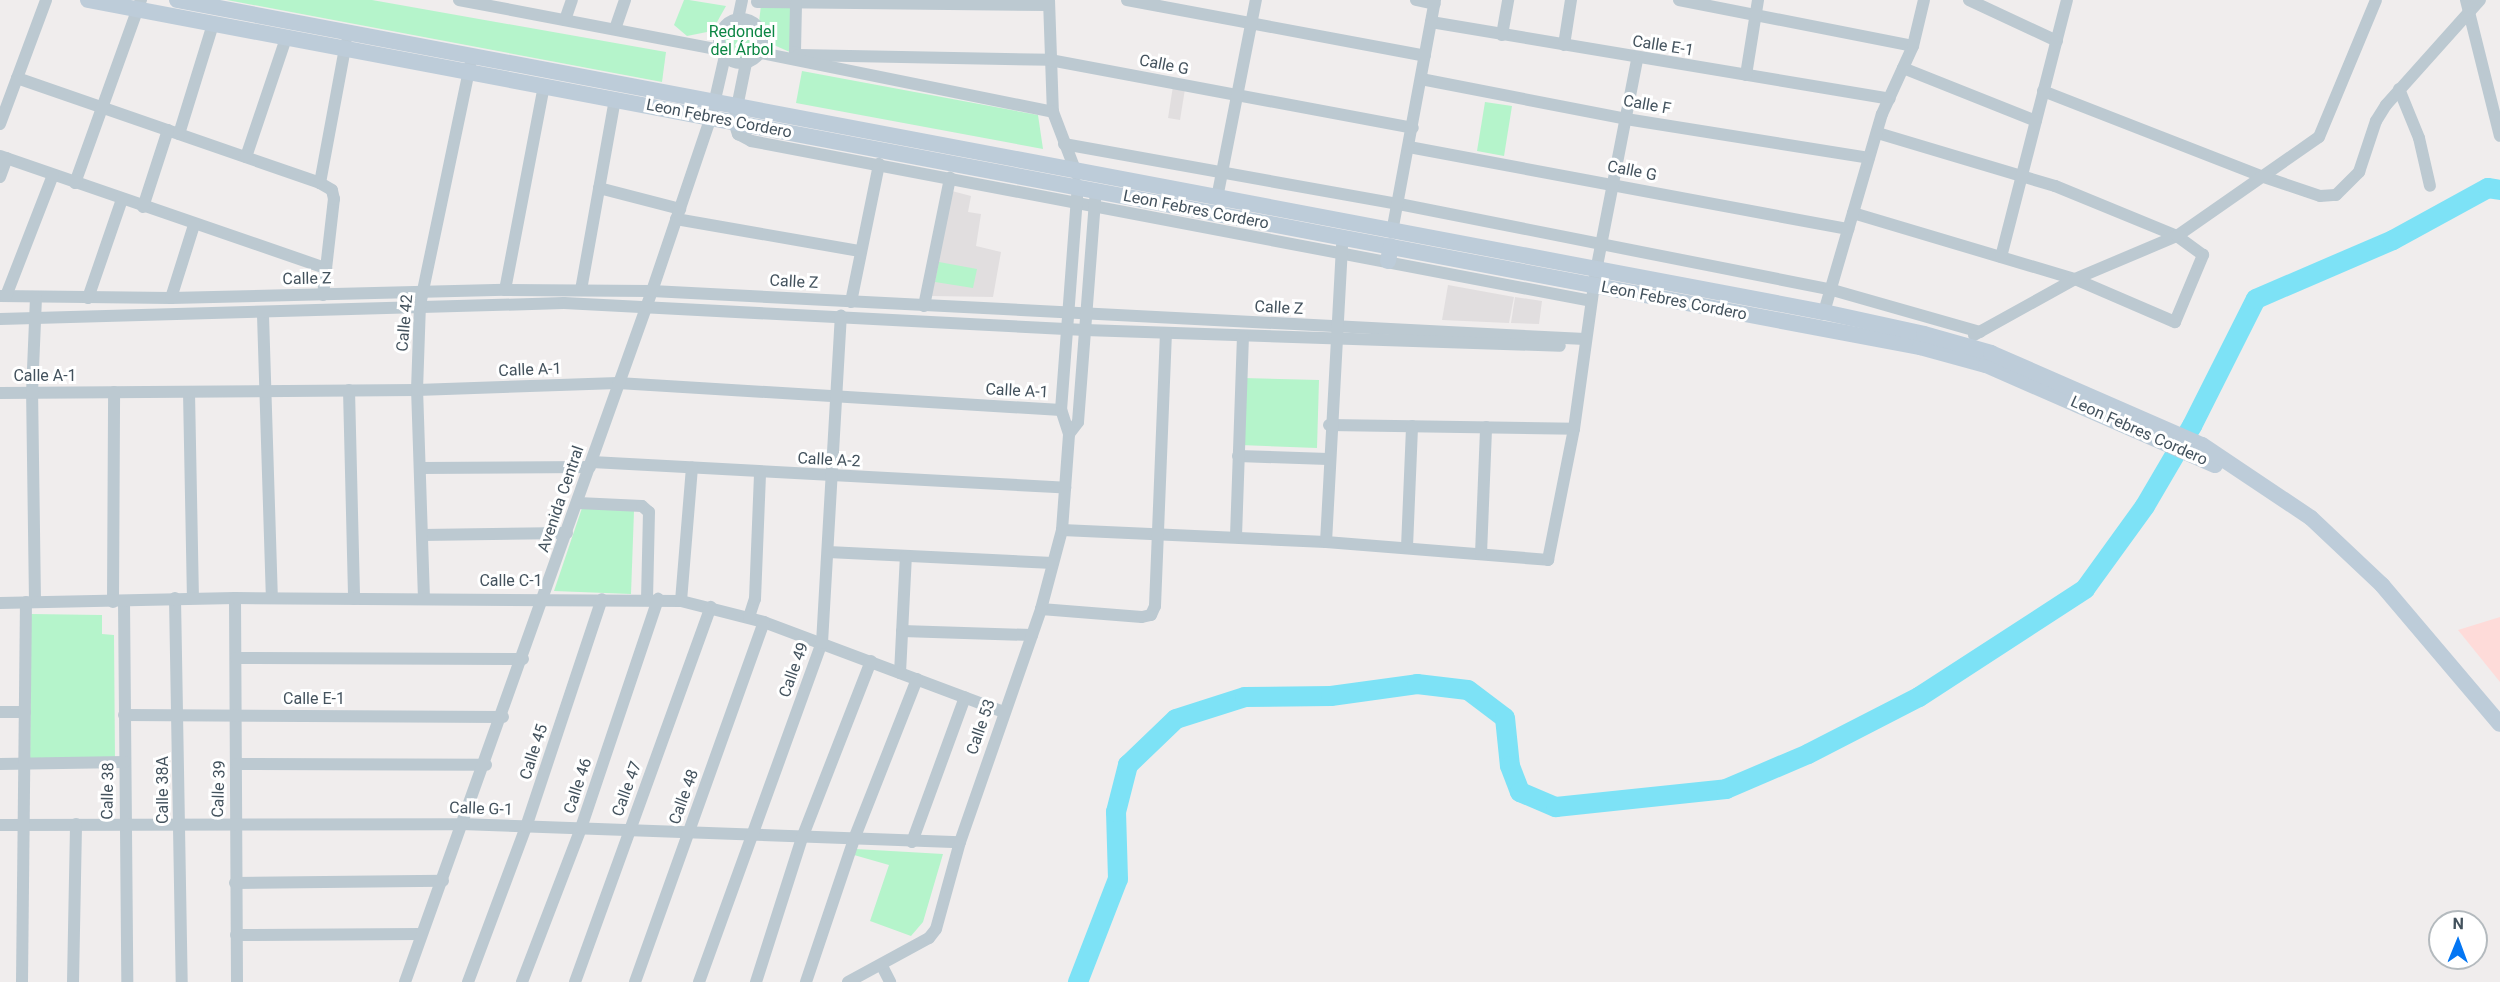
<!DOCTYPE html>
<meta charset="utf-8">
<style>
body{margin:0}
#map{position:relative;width:2500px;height:982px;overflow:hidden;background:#f0eded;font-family:Roboto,sans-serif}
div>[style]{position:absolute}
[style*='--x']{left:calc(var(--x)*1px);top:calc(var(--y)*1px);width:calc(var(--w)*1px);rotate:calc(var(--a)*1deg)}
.education>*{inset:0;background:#e1dedf}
.medical>*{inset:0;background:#fedbd9}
.green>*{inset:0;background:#b5f4cb}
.round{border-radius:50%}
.river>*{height:20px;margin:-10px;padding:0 10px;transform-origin:10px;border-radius:10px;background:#7de2f6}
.street>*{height:12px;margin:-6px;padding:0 6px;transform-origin:6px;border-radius:6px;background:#bcc9d1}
.street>.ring{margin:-6px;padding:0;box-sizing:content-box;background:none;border:12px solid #bcc9d1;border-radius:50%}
.secondary>*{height:16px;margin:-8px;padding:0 8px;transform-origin:8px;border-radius:8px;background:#bdccd9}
span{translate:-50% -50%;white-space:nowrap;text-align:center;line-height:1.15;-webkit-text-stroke:6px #fff;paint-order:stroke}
.park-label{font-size:16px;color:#0c8644}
.street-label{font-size:16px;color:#43525d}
.north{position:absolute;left:2428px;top:910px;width:60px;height:60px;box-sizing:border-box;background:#fff;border:2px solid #b4babe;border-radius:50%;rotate:1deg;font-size:16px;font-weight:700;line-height:24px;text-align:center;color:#43525d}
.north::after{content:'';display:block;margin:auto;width:21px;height:27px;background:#0476f3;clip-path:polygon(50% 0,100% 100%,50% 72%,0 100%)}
</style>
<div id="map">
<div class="education">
<div style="clip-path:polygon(1173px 86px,1185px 89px,1180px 120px,1168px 118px)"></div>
<div style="clip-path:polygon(952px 191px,971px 196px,968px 212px,981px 214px,976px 246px,1001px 252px,993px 297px,931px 296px)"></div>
<div style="clip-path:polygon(1448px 285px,1514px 297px,1509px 323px,1442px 320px)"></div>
<div style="clip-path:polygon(1515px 297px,1542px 301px,1539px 324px,1511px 323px)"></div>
</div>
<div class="medical">
<div style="clip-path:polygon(2500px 617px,2500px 682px,2458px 630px)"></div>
</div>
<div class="green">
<div style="clip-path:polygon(227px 0,372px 0,666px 52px,662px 82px)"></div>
<div style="clip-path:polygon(684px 0,689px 0,726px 6px,712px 31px,687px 36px,674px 25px)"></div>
<div style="clip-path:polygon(761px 5px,794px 7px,792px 53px,767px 42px,759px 22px)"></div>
<div class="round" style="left:723px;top:22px;width:38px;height:38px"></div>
<div style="clip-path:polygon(802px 71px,1038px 115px,1043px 149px,796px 103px)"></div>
<div style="clip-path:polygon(1485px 102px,1512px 106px,1504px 156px,1477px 151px)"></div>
<div style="clip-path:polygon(939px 262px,977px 269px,973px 288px,935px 282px)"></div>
<div style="clip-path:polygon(1243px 378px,1319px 380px,1317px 448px,1240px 445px)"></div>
<div style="clip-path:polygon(583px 505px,634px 511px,631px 594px,554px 591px)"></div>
<div style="clip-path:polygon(31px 614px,102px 615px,102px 634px,114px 635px,115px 760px,30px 760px)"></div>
<div style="clip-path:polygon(856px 849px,943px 854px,923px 922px,911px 936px,870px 921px,889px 865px,854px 855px)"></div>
</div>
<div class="river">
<div style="--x:1078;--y:982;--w:110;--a:-68.8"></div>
<div style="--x:1118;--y:879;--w:67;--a:-91.7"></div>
<div style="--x:1116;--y:812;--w:49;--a:-75.7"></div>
<div style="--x:1128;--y:765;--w:66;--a:-43.8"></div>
<div style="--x:1176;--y:719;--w:72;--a:-17.7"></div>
<div style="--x:1245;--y:697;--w:86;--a:-0.7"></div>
<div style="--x:1331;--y:696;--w:87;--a:-7.9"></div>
<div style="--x:1417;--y:684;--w:51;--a:6.7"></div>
<div style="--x:1468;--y:690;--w:46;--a:37.1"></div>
<div style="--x:1505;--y:718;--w:48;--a:84.1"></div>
<div style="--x:1510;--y:766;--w:28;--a:69"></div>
<div style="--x:1520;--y:792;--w:39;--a:23"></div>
<div style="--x:1556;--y:807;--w:171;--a:-6"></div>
<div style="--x:1726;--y:789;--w:89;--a:-23.1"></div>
<div style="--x:1808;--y:754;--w:125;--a:-27.2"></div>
<div style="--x:1919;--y:697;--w:198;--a:-33"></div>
<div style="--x:2085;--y:589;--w:102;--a:-54.1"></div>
<div style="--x:2145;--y:506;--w:93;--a:-59.6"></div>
<div style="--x:2192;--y:426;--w:142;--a:-63.3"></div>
<div style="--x:2256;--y:299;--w:149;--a:-23.3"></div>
<div style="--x:2393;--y:240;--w:108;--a:-28.7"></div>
<div style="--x:2488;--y:188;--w:12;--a:9"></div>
</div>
<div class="street">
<div style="--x:459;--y:0;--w:267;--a:10.8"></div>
<div style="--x:1049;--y:0;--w:112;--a:88"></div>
<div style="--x:1127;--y:0;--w:303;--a:10.6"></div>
<div style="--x:1416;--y:0;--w:19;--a:12"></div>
<div style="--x:1679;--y:0;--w:238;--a:11.1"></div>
<div style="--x:1969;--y:0;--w:97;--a:25"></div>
<div style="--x:2466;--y:0;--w:140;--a:76"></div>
<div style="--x:757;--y:2;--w:292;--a:0.6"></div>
<div style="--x:796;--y:4;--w:48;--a:91.2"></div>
<div style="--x:795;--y:52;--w:4;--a:45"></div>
<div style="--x:798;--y:55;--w:252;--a:1.1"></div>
<div style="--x:1050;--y:60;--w:369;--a:10.6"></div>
<div style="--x:738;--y:19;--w:19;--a:-78"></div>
<div class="ring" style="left:719px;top:19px;width:32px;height:32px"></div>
<div style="--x:565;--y:20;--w:21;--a:-71"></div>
<div style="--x:1431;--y:22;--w:465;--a:9.5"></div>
<div style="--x:615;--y:29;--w:31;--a:-71"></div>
<div style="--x:1502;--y:35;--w:36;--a:-80"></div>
<div style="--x:1564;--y:45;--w:46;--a:-81.2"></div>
<div style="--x:761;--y:53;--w:298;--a:11.4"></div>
<div style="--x:1053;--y:112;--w:67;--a:69.1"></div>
<div style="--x:746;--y:63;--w:60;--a:101.5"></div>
<div style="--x:734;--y:122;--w:13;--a:72"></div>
<div style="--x:738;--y:134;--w:15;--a:28"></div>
<div style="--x:751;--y:141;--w:855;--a:10.78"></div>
<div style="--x:1903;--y:68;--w:143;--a:21.7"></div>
<div style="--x:1746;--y:75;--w:76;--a:-80.9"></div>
<div style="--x:17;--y:78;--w:321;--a:19.1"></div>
<div style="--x:1421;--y:79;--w:209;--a:11"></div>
<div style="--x:1626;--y:119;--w:246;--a:9.1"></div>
<div style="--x:2399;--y:89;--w:53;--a:67.8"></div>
<div style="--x:2419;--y:138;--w:49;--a:77.1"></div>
<div style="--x:2043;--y:91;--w:234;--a:21.3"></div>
<div style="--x:2261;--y:176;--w:62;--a:18.7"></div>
<div style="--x:2320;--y:196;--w:16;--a:-4"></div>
<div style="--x:2336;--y:195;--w:33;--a:-45"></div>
<div style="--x:2359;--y:172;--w:54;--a:-71.6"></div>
<div style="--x:2376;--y:121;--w:19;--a:-58"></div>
<div style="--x:2386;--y:105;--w:141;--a:-48.2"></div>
<div style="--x:0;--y:124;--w:132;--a:-69.6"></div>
<div style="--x:179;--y:134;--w:115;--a:-72.8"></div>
<div style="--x:1064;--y:144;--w:340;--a:10.2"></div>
<div style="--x:1399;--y:204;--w:438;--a:11.2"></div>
<div style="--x:1829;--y:289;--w:157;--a:15.9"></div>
<div style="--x:1409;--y:147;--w:447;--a:10.6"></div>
<div style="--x:0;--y:156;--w:345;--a:19"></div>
<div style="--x:246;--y:157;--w:126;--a:-71.4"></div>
<div style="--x:0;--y:177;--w:20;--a:-70"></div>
<div style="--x:75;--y:183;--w:195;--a:-70.2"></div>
<div style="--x:599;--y:188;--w:84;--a:14.5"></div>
<div style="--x:1217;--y:198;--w:202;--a:-78.9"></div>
<div style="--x:143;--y:207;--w:81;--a:-72"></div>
<div style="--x:1853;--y:213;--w:232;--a:16.6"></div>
<div style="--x:2075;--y:279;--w:109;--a:23.3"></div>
<div style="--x:2175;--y:322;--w:73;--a:-67.3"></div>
<div style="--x:2203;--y:255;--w:32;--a:-144"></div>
<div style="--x:2177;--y:236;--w:132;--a:-157.7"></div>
<div style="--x:2055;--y:186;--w:186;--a:-163.4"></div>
<div style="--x:676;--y:219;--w:187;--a:9.9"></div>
<div style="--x:1392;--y:232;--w:236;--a:-79.5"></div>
<div style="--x:2001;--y:257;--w:265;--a:-75.6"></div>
<div style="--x:505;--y:290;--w:208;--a:-79.2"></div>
<div style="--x:581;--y:290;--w:194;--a:-79.9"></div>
<div style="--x:323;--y:295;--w:97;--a:-83.5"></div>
<div style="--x:334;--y:199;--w:9;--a:-103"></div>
<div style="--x:332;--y:190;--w:14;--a:-150"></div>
<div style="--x:320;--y:183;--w:142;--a:-79.5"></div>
<div style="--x:0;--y:296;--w:171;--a:0.7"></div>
<div style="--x:171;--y:298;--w:334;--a:-1.4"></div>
<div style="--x:505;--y:290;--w:147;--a:0.4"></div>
<div style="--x:652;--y:291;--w:934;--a:2.95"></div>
<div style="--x:6;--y:296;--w:130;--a:-68.8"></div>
<div style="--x:88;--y:298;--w:105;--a:-71"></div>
<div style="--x:171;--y:298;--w:77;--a:-72.5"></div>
<div style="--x:851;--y:302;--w:141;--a:-78.5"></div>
<div style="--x:924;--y:306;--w:131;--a:-78.5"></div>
<div style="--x:1824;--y:312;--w:206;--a:-73.7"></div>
<div style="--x:1882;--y:114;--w:75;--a:-65.5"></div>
<div style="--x:1913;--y:46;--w:47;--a:-76.6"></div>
<div style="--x:263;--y:315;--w:283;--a:88.2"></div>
<div style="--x:0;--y:319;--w:564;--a:-1.62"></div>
<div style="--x:564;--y:303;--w:522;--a:2.97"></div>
<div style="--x:1085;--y:330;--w:475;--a:1.9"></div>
<div style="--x:1974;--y:335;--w:115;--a:-29"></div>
<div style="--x:2075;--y:279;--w:111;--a:-22.9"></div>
<div style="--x:2177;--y:236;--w:173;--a:-34.9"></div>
<div style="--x:2319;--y:137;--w:148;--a:-67.4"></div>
<div style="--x:349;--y:390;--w:209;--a:88.6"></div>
<div style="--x:189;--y:392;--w:206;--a:88.9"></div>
<div style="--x:0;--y:393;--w:417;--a:-0.4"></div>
<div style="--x:417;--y:390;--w:201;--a:-2"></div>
<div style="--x:618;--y:383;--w:444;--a:3.5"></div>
<div style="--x:1329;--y:425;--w:245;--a:0.9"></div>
<div style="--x:1069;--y:434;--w:25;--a:-108"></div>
<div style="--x:1061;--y:410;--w:216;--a:-85.7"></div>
<div style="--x:1238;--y:456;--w:90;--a:1.9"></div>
<div style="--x:592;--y:462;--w:474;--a:3.1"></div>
<div style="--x:420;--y:468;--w:170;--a:-0.3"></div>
<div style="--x:578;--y:503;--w:64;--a:2.7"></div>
<div style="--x:642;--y:506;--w:9;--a:41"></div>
<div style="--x:649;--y:512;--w:87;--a:91.3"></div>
<div style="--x:1062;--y:530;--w:264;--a:2.6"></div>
<div style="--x:1326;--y:542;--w:223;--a:4.6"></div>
<div style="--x:1548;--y:560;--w:134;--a:-78.8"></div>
<div style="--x:1574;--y:429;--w:160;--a:-82.1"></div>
<div style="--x:1596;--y:271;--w:215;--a:-79"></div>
<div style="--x:422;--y:535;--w:145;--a:-0.8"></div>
<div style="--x:1236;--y:536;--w:199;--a:-88"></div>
<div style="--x:1326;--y:542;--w:297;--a:-86.9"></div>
<div style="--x:1407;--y:547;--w:121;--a:-87.6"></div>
<div style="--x:828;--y:552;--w:225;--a:2.8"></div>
<div style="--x:1481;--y:554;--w:127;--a:-87.7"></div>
<div style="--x:175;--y:598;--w:384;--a:89"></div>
<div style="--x:235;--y:598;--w:384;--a:89.7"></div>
<div style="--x:424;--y:599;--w:209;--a:-91.9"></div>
<div style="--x:417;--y:390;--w:85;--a:-88"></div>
<div style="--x:420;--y:305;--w:245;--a:-78.2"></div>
<div style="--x:124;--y:601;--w:381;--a:89.5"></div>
<div style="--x:681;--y:601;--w:134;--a:-85.3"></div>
<div style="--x:35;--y:602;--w:209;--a:-90.8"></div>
<div style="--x:32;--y:393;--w:96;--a:-87.6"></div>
<div style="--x:113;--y:602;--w:210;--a:-89.7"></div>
<div style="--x:0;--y:603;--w:235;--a:-1.2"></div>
<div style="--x:235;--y:598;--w:446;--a:0.4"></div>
<div style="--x:681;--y:601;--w:86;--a:14.2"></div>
<div style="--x:764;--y:622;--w:255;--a:20.6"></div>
<div style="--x:1041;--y:609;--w:101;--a:4.5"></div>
<div style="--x:1142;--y:617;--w:9;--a:-13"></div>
<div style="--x:1151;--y:615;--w:10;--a:-66"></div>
<div style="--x:1155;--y:606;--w:273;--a:-87.7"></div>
<div style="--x:749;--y:617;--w:19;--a:-72"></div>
<div style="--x:755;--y:599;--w:127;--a:-87.7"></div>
<div style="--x:902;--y:631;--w:130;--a:1.8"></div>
<div style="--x:236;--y:658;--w:287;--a:0.2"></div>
<div style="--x:900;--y:673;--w:117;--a:-87.1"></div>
<div style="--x:0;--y:712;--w:25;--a:0"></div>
<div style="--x:124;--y:715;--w:379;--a:0.3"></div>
<div style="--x:0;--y:764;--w:125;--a:-0.9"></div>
<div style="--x:237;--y:764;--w:249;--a:0.2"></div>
<div style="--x:0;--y:825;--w:461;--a:-0.1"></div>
<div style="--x:461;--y:824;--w:499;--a:2.1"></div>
<div style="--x:912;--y:842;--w:154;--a:-69.9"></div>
<div style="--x:235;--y:883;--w:208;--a:-0.6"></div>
<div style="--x:236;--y:935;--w:185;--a:-0.3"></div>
<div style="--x:882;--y:966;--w:18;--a:63"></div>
<div style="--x:22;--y:982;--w:380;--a:-89.4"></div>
<div style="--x:73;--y:982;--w:158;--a:-88.9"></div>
<div style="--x:405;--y:982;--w:734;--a:-70.33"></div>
<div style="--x:652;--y:291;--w:184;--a:-71.3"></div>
<div style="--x:711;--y:117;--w:63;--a:-77.1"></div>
<div style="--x:468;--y:982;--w:165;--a:-69.5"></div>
<div style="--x:526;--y:827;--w:240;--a:-71.6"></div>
<div style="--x:522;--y:982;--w:165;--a:-69"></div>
<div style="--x:581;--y:828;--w:242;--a:-71.4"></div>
<div style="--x:575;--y:982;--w:399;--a:-70.1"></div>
<div style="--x:635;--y:982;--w:382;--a:-70.3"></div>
<div style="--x:699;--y:982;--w:361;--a:-70.1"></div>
<div style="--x:822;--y:643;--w:328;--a:-86.7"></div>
<div style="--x:756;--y:982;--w:151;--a:-72.3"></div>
<div style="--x:802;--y:838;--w:190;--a:-68.7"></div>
<div style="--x:806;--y:982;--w:151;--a:-71.4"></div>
<div style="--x:854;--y:839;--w:172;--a:-68.5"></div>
<div style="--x:848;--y:982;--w:92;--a:-28.5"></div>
<div style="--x:929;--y:938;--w:11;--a:-52"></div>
<div style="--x:936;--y:929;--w:90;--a:-74.6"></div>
<div style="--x:960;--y:842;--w:247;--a:-70.8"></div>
<div style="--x:1041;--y:609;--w:82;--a:-75.1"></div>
<div style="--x:1062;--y:530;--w:96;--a:-85.8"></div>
<div style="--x:1069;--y:434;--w:15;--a:-53"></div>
<div style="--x:1078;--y:422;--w:223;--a:-85.6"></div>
</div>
<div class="secondary">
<div style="--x:88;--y:0;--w:1865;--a:10.73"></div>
<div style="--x:1920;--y:347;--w:68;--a:15.3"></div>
<div style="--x:1986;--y:365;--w:250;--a:23.6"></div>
<div style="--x:177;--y:0;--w:1676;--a:10.73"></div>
<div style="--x:1824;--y:312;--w:102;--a:12.4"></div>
<div style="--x:1924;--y:334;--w:70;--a:15.8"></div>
<div style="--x:1991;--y:353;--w:230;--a:23.6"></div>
<div style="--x:2202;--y:445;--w:131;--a:33.8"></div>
<div style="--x:2311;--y:518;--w:98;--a:43.3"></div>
<div style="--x:2382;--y:585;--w:182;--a:49.7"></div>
<div style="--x:1388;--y:261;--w:15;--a:-79"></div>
</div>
<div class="park-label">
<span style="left:742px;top:41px">Redondel<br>del Árbol</span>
</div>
<div class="street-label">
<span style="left:1663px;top:46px;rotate:9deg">Calle E-1</span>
<span style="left:1164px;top:65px;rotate:11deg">Calle G</span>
<span style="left:1647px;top:105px;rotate:10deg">Calle F</span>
<span style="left:719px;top:119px;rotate:11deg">Leon Febres Cordero</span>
<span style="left:1632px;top:171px;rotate:11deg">Calle G</span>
<span style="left:1196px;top:210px;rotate:11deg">Leon Febres Cordero</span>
<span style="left:307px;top:279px;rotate:-1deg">Calle Z</span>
<span style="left:794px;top:282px;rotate:3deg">Calle Z</span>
<span style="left:1674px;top:301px;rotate:11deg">Leon Febres Cordero</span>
<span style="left:1279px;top:308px;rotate:3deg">Calle Z</span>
<span style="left:405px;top:323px;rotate:-85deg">Calle 42</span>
<span style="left:530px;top:370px;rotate:-2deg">Calle A-1</span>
<span style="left:45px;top:376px">Calle A-1</span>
<span style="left:1017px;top:391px;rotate:3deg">Calle A-1</span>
<span style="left:2139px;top:431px;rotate:24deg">Leon Febres Cordero</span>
<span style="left:829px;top:460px;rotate:3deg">Calle A-2</span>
<span style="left:561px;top:499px;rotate:-71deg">Avenida Central</span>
<span style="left:511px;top:581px">Calle C-1</span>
<span style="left:794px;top:670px;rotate:-70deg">Calle 49</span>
<span style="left:314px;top:699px">Calle E-1</span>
<span style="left:981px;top:727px;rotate:-71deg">Calle 53</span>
<span style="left:534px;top:752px;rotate:-72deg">Calle 45</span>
<span style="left:578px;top:786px;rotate:-72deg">Calle 46</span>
<span style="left:219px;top:789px;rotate:-88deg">Calle 39</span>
<span style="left:627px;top:789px;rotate:-70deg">Calle 47</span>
<span style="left:163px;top:790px;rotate:-90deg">Calle 38A</span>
<span style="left:108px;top:791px;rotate:-89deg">Calle 38</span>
<span style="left:684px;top:797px;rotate:-70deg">Calle 48</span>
<span style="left:481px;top:809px;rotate:2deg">Calle G-1</span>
</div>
<div class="north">N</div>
</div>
